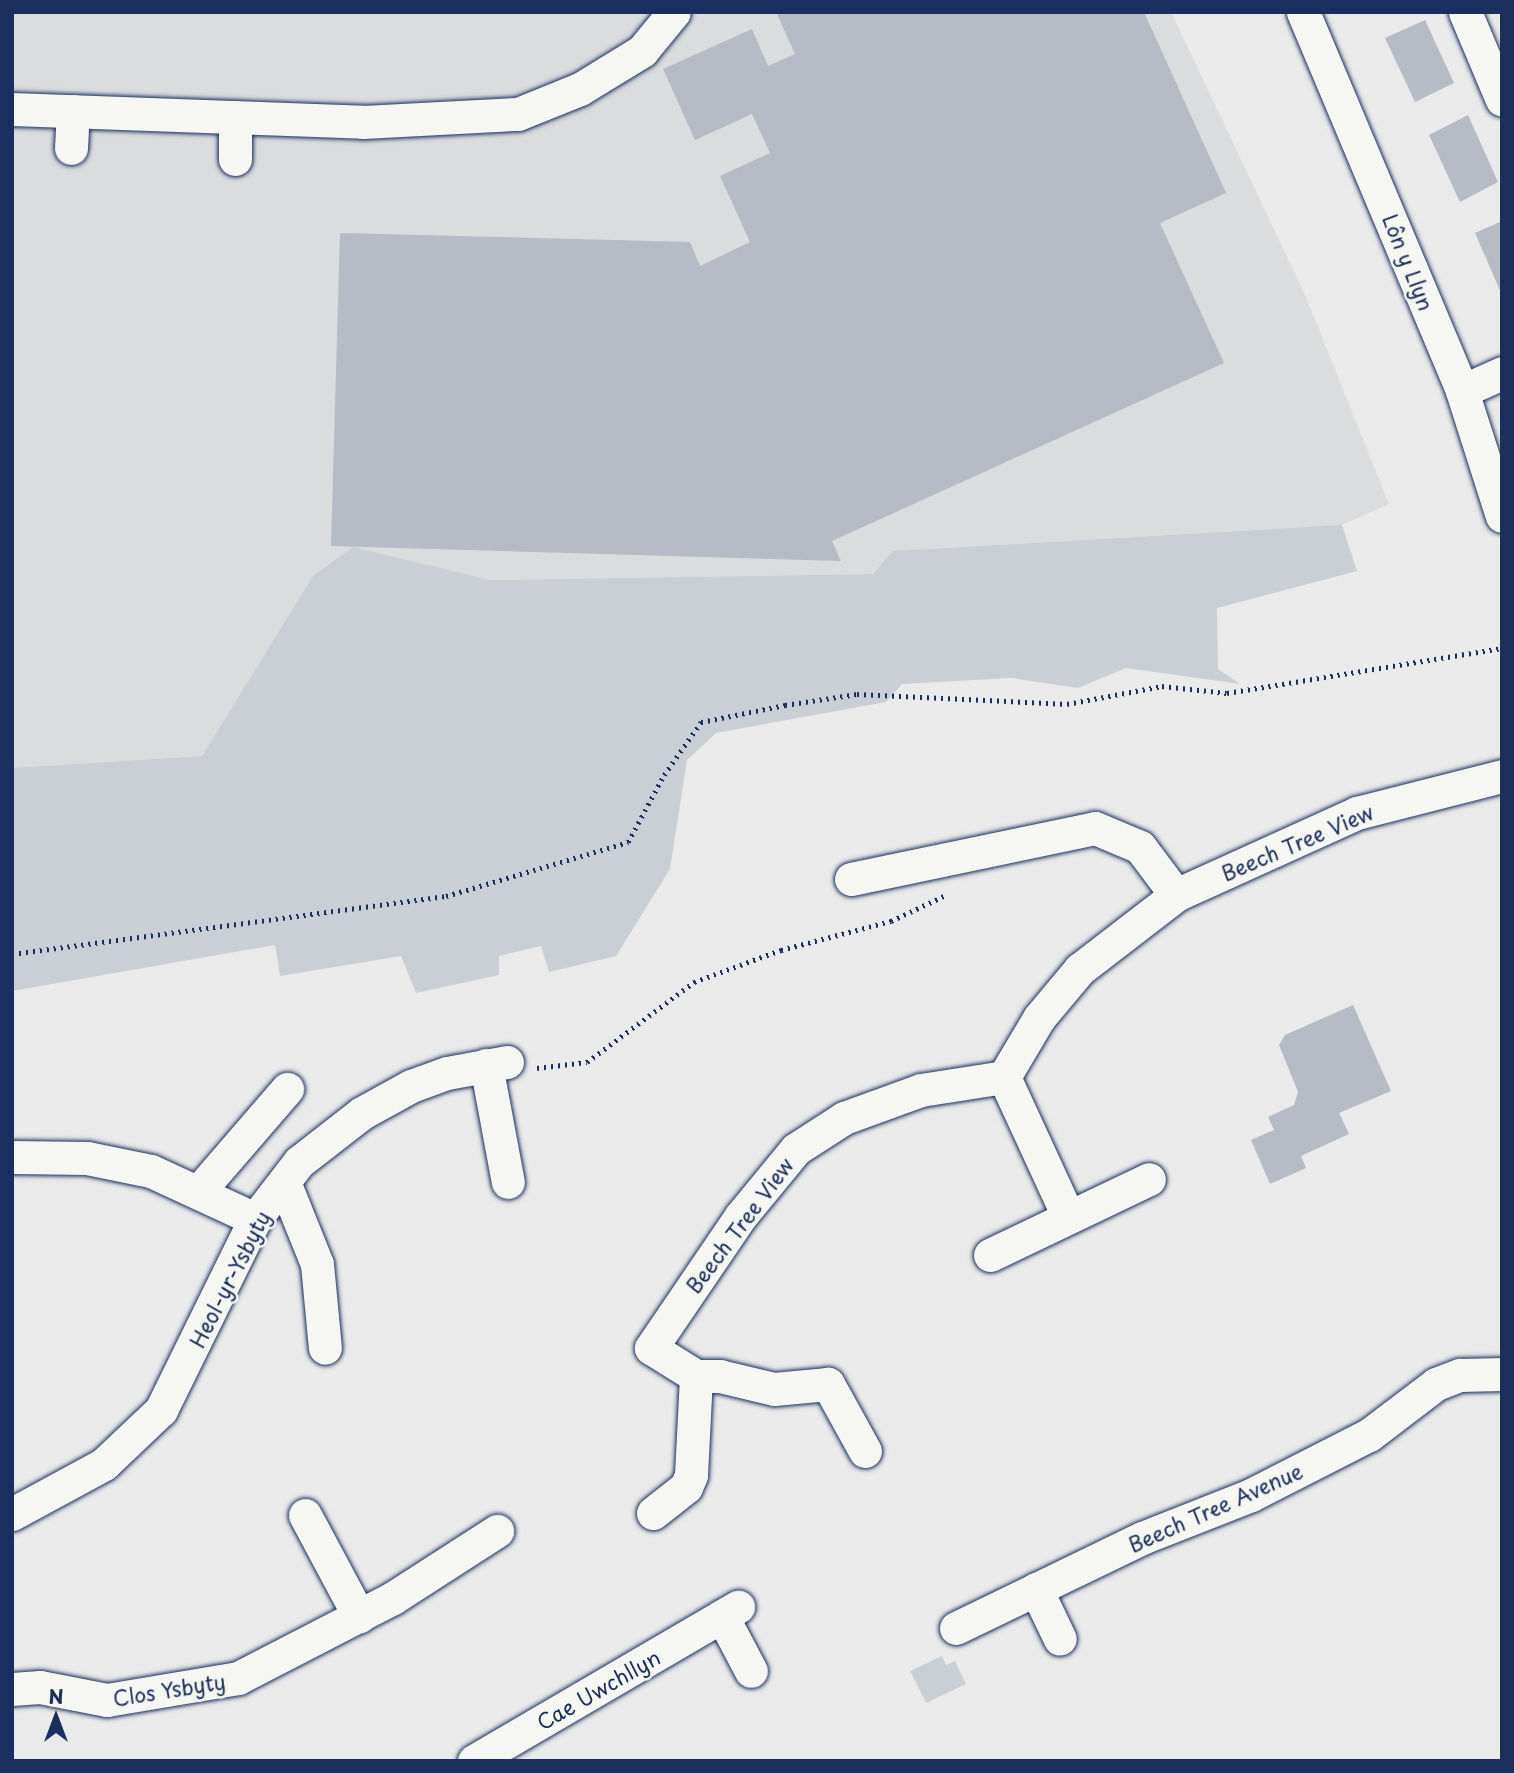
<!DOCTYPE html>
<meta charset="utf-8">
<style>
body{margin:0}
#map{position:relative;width:1514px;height:1773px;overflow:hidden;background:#e9eae9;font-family:"Playpen Sans",sans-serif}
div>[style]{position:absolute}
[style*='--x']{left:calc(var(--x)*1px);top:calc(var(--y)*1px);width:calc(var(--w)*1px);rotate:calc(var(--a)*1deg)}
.built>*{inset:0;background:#dadcde}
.green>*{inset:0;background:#caced5}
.building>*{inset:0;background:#b6bbc6}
.path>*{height:4.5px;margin-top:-2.25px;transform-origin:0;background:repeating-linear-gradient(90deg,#1b2f5e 0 2px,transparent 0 7px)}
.roads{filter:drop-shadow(0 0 2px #1b2f5e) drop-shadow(0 0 2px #1b2f5e)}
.minor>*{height:33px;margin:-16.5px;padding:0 16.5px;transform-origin:16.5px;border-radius:16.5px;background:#f6f6f2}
span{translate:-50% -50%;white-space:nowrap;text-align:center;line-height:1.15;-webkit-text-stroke:5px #f6f6f2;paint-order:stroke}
.street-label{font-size:21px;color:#1b2f5e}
.frame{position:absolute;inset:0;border:14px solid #1b2f5e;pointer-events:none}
.north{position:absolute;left:21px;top:1682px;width:70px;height:70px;-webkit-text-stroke:5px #f6f6f2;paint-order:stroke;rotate:0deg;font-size:19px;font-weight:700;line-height:28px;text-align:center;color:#1b2f5e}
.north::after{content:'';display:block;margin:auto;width:24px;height:32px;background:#1b2f5e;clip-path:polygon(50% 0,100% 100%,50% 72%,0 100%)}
</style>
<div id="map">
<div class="built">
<div style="clip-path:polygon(12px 12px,1171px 12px,1305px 295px,1389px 504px,1342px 525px,894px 551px,873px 574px,490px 580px,353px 548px,313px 576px,202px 756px,12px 768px)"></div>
</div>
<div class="green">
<div style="clip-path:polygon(1342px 525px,1357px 571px,1217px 608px,1218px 669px,1240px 684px,1126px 668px,1078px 688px,1011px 678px,902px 684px,886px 702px,716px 733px,687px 760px,670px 869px,616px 956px,549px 972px,541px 946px,499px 956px,499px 975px,416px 993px,401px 956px,280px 976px,275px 945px,12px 991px,12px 768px,202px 756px,313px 576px,353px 547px,490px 580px,873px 574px,893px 551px)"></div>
<div style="clip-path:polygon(942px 1656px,946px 1665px,955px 1661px,966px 1684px,926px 1703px,910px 1671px)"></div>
</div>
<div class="building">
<div style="clip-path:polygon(776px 12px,1144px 12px,1226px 193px,1160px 223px,1224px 363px,832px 541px,841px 561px,331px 546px,340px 233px,690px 242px,700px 266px,750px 242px,720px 176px,770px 153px,752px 114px,695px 140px,663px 69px,752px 29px,768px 66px,795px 54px)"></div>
<div style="clip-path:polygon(1425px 20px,1454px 83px,1415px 102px,1385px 38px)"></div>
<div style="clip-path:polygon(1468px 115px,1498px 182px,1460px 202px,1429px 135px)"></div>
<div style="clip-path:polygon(1502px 221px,1502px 295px,1475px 233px)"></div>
<div style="clip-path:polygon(1353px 1005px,1391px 1091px,1339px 1113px,1349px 1134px,1301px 1156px,1306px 1168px,1270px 1184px,1251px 1140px,1274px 1130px,1268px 1117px,1294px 1105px,1298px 1092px,1279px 1045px,1285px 1035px)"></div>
</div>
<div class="path">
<div style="--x:12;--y:954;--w:438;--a:-7.6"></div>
<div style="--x:446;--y:896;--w:190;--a:-16.5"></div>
<div style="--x:628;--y:842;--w:76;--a:-61.8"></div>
<div style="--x:664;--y:775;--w:65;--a:-55.1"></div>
<div style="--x:701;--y:722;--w:86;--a:-11.4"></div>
<div style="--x:785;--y:705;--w:73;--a:-8.7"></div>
<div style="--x:857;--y:694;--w:210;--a:2.7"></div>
<div style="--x:1067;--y:704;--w:97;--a:-10.7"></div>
<div style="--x:1162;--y:686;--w:65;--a:6.1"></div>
<div style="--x:1227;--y:693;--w:279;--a:-9.3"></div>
<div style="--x:537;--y:1068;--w:50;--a:-6.8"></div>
<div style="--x:587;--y:1062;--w:134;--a:-36.8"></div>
<div style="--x:694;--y:982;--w:93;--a:-20.2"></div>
<div style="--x:781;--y:950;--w:114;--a:-14.8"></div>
<div style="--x:891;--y:921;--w:59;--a:-25.3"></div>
</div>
<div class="roads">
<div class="minor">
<div style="--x:1303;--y:12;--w:411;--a:67.2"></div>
<div style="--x:1462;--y:391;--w:131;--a:72.3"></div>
<div style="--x:1465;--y:12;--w:95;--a:67.2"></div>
<div style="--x:12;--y:109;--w:351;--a:2.1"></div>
<div style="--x:363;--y:122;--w:155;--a:-3"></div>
<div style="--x:518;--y:114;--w:67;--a:-22"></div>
<div style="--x:580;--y:89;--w:73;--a:-31.5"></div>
<div style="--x:642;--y:51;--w:50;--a:-50.6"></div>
<div style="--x:71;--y:148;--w:37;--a:-87"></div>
<div style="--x:235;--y:159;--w:42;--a:-90"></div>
<div style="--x:1462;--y:391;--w:44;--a:-24.2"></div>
<div style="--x:851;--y:879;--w:249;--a:-11.8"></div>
<div style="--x:1095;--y:828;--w:49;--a:22.9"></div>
<div style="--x:1140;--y:847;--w:60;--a:53.1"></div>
<div style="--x:486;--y:1065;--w:119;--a:79.4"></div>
<div style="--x:1004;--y:1077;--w:69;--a:-59.3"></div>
<div style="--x:1039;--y:1018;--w:64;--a:-50.1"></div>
<div style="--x:1080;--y:969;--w:121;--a:-37.6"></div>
<div style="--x:1176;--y:895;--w:199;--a:-24.4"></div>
<div style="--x:1357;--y:813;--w:150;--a:-14.3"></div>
<div style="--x:1004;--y:1077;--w:151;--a:65.3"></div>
<div style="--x:12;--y:1157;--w:75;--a:0.8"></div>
<div style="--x:87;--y:1158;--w:65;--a:11.5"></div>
<div style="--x:151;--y:1171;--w:115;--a:24.8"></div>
<div style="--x:284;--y:1182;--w:88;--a:68.1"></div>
<div style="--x:317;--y:1264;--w:84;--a:84.6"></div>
<div style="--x:199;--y:1191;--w:135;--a:-49.2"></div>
<div style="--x:990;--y:1255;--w:176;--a:-25.5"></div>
<div style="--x:865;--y:1451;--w:77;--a:-118.9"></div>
<div style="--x:828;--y:1384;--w:54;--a:174.7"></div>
<div style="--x:774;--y:1389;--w:56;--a:-166.5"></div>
<div style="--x:720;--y:1376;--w:24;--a:180"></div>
<div style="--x:696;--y:1376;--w:53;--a:-148.1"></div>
<div style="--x:651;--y:1348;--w:158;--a:-55.8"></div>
<div style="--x:740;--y:1217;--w:88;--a:-50.5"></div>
<div style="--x:796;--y:1149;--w:57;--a:-32.9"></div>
<div style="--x:844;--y:1118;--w:82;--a:-20"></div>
<div style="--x:921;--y:1090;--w:84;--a:-8.9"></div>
<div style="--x:653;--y:1513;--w:42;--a:-38.2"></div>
<div style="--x:686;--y:1487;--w:13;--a:-67"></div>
<div style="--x:691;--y:1475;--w:99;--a:-87.1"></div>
<div style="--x:12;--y:1514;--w:105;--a:-28.5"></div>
<div style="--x:104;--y:1464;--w:79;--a:-43.5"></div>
<div style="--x:161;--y:1410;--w:213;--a:-63.8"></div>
<div style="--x:255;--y:1219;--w:72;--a:-52.3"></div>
<div style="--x:299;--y:1162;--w:80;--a:-37.9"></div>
<div style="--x:362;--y:1113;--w:56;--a:-28.9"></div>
<div style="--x:411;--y:1086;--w:38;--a:-20"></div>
<div style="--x:447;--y:1073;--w:61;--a:-10.4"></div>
<div style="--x:305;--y:1515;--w:115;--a:61.9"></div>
<div style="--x:1036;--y:1589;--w:55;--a:64.4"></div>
<div style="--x:722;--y:1616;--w:62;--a:62.2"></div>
<div style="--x:956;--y:1628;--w:207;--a:-25.8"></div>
<div style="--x:1142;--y:1538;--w:117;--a:-21.5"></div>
<div style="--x:1251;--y:1495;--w:132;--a:-27"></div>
<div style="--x:1369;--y:1435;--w:84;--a:-37.3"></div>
<div style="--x:1436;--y:1384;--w:26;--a:-21"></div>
<div style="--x:1460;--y:1375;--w:42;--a:-1.4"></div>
<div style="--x:12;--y:1689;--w:28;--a:-4"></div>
<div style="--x:40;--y:1687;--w:68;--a:11"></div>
<div style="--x:107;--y:1700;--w:133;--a:-9.5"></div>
<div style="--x:238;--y:1678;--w:174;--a:-27.3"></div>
<div style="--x:393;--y:1598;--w:124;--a:-32.8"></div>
<div style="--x:474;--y:1761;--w:306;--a:-30.3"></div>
</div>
</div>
<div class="street-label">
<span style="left:1409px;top:262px;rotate:68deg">Lôn y Llyn</span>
<span style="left:1297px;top:842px;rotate:-23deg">Beech Tree View</span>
<span style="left:739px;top:1225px;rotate:-53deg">Beech Tree View</span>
<span style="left:229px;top:1279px;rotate:-63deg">Heol-yr-Ysbyty</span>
<span style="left:1215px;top:1507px;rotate:-24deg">Beech Tree Avenue</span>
<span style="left:169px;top:1689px;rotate:-9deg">Clos Ysbyty</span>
<span style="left:598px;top:1689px;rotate:-30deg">Cae Uwchllyn</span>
</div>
<div class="frame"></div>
<div class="north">N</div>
</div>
